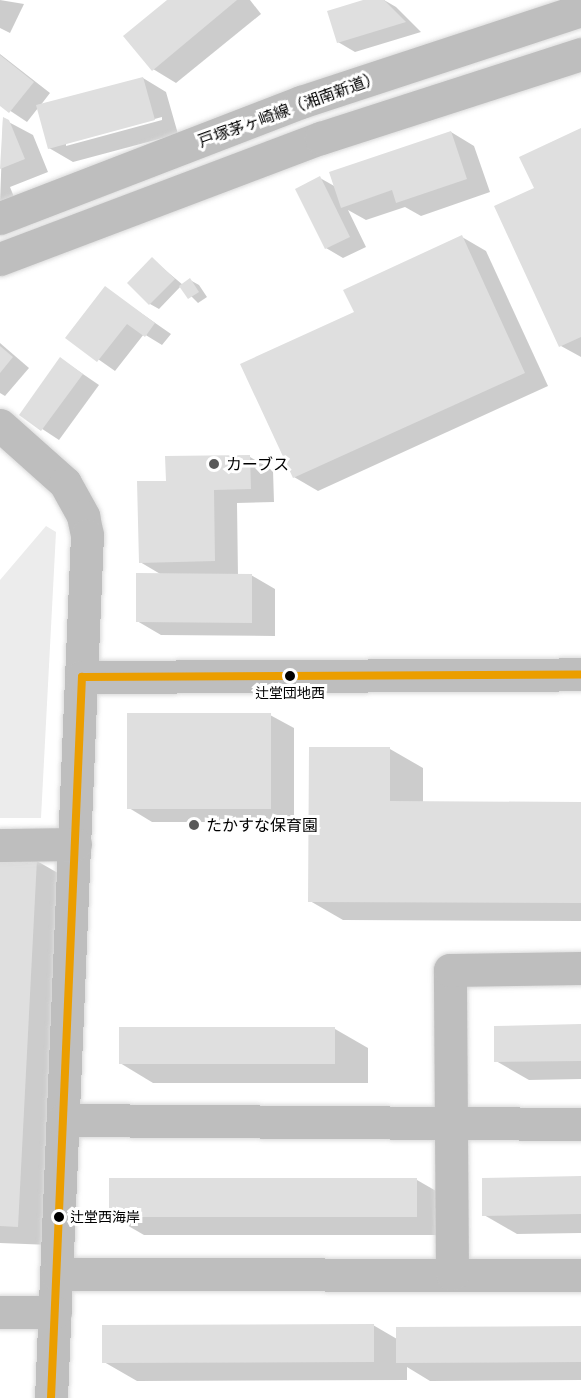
<!DOCTYPE html>
<meta charset="utf-8">
<style>
body{margin:0}
#map{position:relative;width:581px;height:1398px;overflow:hidden;background:#fff;font-family:"Archivo Narrow","Noto Sans JP",sans-serif}
div>[style]{position:absolute}
[style*='--x']{left:calc(var(--x)*1px);top:calc(var(--y)*1px);width:calc(var(--w)*1px);rotate:calc(var(--a)*1deg)}
.green>*{inset:0;background:#ececec}
.shadow>*{inset:0;background:#0003}
.building>*{inset:0;background:#dfdfdf}
.roads{filter:drop-shadow(0 0 2px #dbdbdb) drop-shadow(0 0 2px #dbdbdb)}
.minor>*{height:33px;margin:-16.5px;padding:0 16.5px;transform-origin:16.5px;border-radius:16.5px;background:#bebebe}
.major>*{height:33px;margin:-16.5px;padding:0 16.5px;transform-origin:16.5px;border-radius:16.5px;background:#bebebe}
.bus-1>*{height:8px;margin:-4px;padding:0 4px;transform-origin:4px;border-radius:4px;background:#eb9e00}
.dots>*{width:16px;height:16px;translate:-50% -50%;box-sizing:border-box;border:3px solid #fff;border-radius:50%}
span{translate:-50% -50%;white-space:nowrap;text-align:center;line-height:1.15;-webkit-text-stroke:6px #fff;paint-order:stroke}
.bus-label{font-size:14px;color:#000}
.left{translate:0 -50%;text-align:left}
.street-label{font-size:16px;color:#000}
.poi-label{font-size:16px;color:#000}
</style>
<div id="map">
<div class="green">
<div style="clip-path:polygon(46px 526px,56px 532px,41px 818px,0 818px,0 580px)"></div>
</div>
<div class="shadow">
<div style="clip-path:polygon(0 0,24px 4px,10px 33px,0 28px)"></div>
<div style="clip-path:polygon(169px 0,250px 0,261px 14px,176px 83px,153px 69px)"></div>
<div style="clip-path:polygon(368px 0,384px 0,396px 7px,421px 32px,355px 52px,338px 42px)"></div>
<div style="clip-path:polygon(evenodd,0 54px,50px 93px,40px 106px,143px 78px,166px 92px,178px 134px,73px 162px,49px 148px,38px 108px,27px 122px,0 104px,0 54px,162px 117px,162px 120px,66px 146px,66px 143px,162px 117px)"></div>
<div style="clip-path:polygon(3px 119px,33px 135px,48px 172px,10px 187px,14px 197px,0 203px)"></div>
<div style="clip-path:polygon(581px 130px,581px 357px,561px 346px,536px 189px)"></div>
<div style="clip-path:polygon(451px 132px,474px 146px,490px 192px,421px 216px,405px 207px,366px 220px,348px 210px,366px 247px,343px 258px,326px 248px,320px 178px,336px 187px)"></div>
<div style="clip-path:polygon(462px 237px,486px 251px,548px 386px,318px 491px,294px 477px,356px 313px)"></div>
<div style="clip-path:polygon(152px 259px,183px 285px,190px 280px,199px 285px,207px 297px,198px 303px,181px 286px,159px 309px,150px 304px,129px 283px)"></div>
<div style="clip-path:polygon(105px 288px,171px 334px,162px 345px,144px 334px,115px 371px,68px 338px)"></div>
<div style="clip-path:polygon(0 343px,29px 368px,5px 396px,0 393px)"></div>
<div style="clip-path:polygon(61px 359px,99px 385px,59px 440px,21px 415px)"></div>
<div style="clip-path:polygon(250px 457px,273px 470px,274px 502px,237px 503px,238px 575px,251px 575px,275px 589px,275px 636px,161px 635px,137px 621px,162px 575px,140px 562px,167px 482px)"></div>
<div style="clip-path:polygon(270px 715px,294px 728px,294px 822px,152px 822px,129px 808px)"></div>
<div style="clip-path:polygon(310px 748px,390px 749px,423px 768px,423px 803px,581px 803px,581px 921px,343px 920px,310px 901px)"></div>
<div style="clip-path:polygon(0 860px,37px 861px,70px 880px,51px 1245px,0 1243px)"></div>
<div style="clip-path:polygon(581px 1026px,581px 1079px,529px 1080px,496px 1061px)"></div>
<div style="clip-path:polygon(335px 1029px,368px 1048px,368px 1083px,153px 1083px,120px 1063px)"></div>
<div style="clip-path:polygon(581px 1178px,581px 1233px,517px 1234px,484px 1215px)"></div>
<div style="clip-path:polygon(417px 1180px,450px 1199px,450px 1235px,144px 1235px,111px 1216px)"></div>
<div style="clip-path:polygon(373px 1325px,397px 1339px,581px 1328px,581px 1380px,430px 1381px,407px 1367px,407px 1380px,137px 1381px,104px 1362px)"></div>
</div>
<div class="building">
<div style="clip-path:polygon(167px 0,237px 0,152px 71px,123px 36px)"></div>
<div style="clip-path:polygon(363px 0,384px 0,406px 22px,337px 43px,327px 11px)"></div>
<div style="clip-path:polygon(0 55px,34px 82px,9px 113px,0 106px)"></div>
<div style="clip-path:polygon(143px 77px,155px 120px,48px 149px,36px 105px)"></div>
<div style="clip-path:polygon(3px 117px,9px 120px,25px 159px,0 169px)"></div>
<div style="clip-path:polygon(581px 128px,581px 337px,559px 347px,494px 206px,534px 188px,519px 157px)"></div>
<div style="clip-path:polygon(451px 131px,467px 179px,396px 203px,392px 190px,341px 208px,329px 172px)"></div>
<div style="clip-path:polygon(320px 176px,350px 237px,325px 249px,295px 189px)"></div>
<div style="clip-path:polygon(462px 235px,525px 373px,293px 478px,240px 364px,354px 312px,343px 290px)"></div>
<div style="clip-path:polygon(152px 257px,175px 279px,149px 305px,127px 283px)"></div>
<div style="clip-path:polygon(190px 278px,199px 292px,188px 299px,179px 286px)"></div>
<div style="clip-path:polygon(105px 286px,155px 323px,145px 337px,127px 324px,97px 362px,65px 338px)"></div>
<div style="clip-path:polygon(0 346px,13px 357px,0 373px)"></div>
<div style="clip-path:polygon(60px 357px,83px 374px,41px 431px,19px 415px)"></div>
<div style="clip-path:polygon(250px 455px,251px 489px,214px 490px,215px 561px,139px 563px,137px 481px,166px 481px,165px 456px)"></div>
<div style="clip-path:polygon(136px 573px,252px 574px,252px 623px,136px 622px)"></div>
<div style="clip-path:polygon(127px 713px,271px 713px,271px 809px,127px 809px)"></div>
<div style="clip-path:polygon(309px 747px,390px 747px,390px 801px,581px 802px,581px 903px,308px 902px)"></div>
<div style="clip-path:polygon(0 858px,37px 859px,18px 1227px,0 1226px)"></div>
<div style="clip-path:polygon(581px 1024px,581px 1061px,494px 1062px,494px 1026px)"></div>
<div style="clip-path:polygon(119px 1027px,335px 1027px,335px 1064px,119px 1064px)"></div>
<div style="clip-path:polygon(581px 1176px,581px 1214px,482px 1216px,482px 1178px)"></div>
<div style="clip-path:polygon(109px 1178px,417px 1178px,417px 1217px,109px 1217px)"></div>
<div style="clip-path:polygon(374px 1324px,374px 1362px,102px 1363px,102px 1325px)"></div>
<div style="clip-path:polygon(581px 1326px,581px 1362px,396px 1363px,396px 1327px)"></div>
</div>
<div class="roads">
<div class="minor">
<div style="--x:0;--y:425;--w:87;--a:41.7"></div>
<div style="--x:65;--y:483;--w:38;--a:61"></div>
<div style="--x:83;--y:516;--w:19;--a:78"></div>
<div style="--x:87;--y:535;--w:864;--a:92.39"></div>
<div style="--x:82;--y:677;--w:499;--a:-0.3"></div>
<div style="--x:0;--y:845;--w:75;--a:-0.8"></div>
<div style="--x:63;--y:1120;--w:518;--a:0.44"></div>
<div style="--x:57;--y:1274;--w:524;--a:0.11"></div>
<div style="--x:452;--y:1274;--w:304;--a:-90.4"></div>
<div style="--x:450;--y:970;--w:131;--a:-0.9"></div>
<div style="--x:0;--y:1312;--w:55;--a:0"></div>
</div>
<div class="major">
<div style="--x:0;--y:218;--w:323;--a:-21.1"></div>
<div style="--x:301;--y:102;--w:295;--a:-18.2"></div>
<div style="--x:0;--y:259;--w:343;--a:-20.7"></div>
<div style="--x:321;--y:138;--w:273;--a:-17.9"></div>
</div>
</div>
<div class="bus-1">
<div style="--x:82;--y:677;--w:499;--a:-0.3"></div>
<div style="--x:51;--y:1398;--w:722;--a:-87.54"></div>
</div>
<div class="dots">
<div style="left:214px;top:464px;background:#595959"></div>
<div style="left:290px;top:676px;background:#000"></div>
<div style="left:194px;top:825px;background:#595959"></div>
<div style="left:59px;top:1217px;background:#000"></div>
</div>
<div class="bus-label">
<span style="left:290px;top:693px">辻堂団地西</span>
<span class="left" style="left:70px;top:1217px">辻堂西海岸</span>
</div>
<div class="street-label">
<span style="left:289px;top:109px;rotate:-20deg">戸塚茅ヶ崎線（湘南新道）</span>
</div>
<div class="poi-label">
<span class="left" style="left:226px;top:464px">カーブス</span>
<span class="left" style="left:206px;top:825px">たかすな保育園</span>
</div>
</div>
